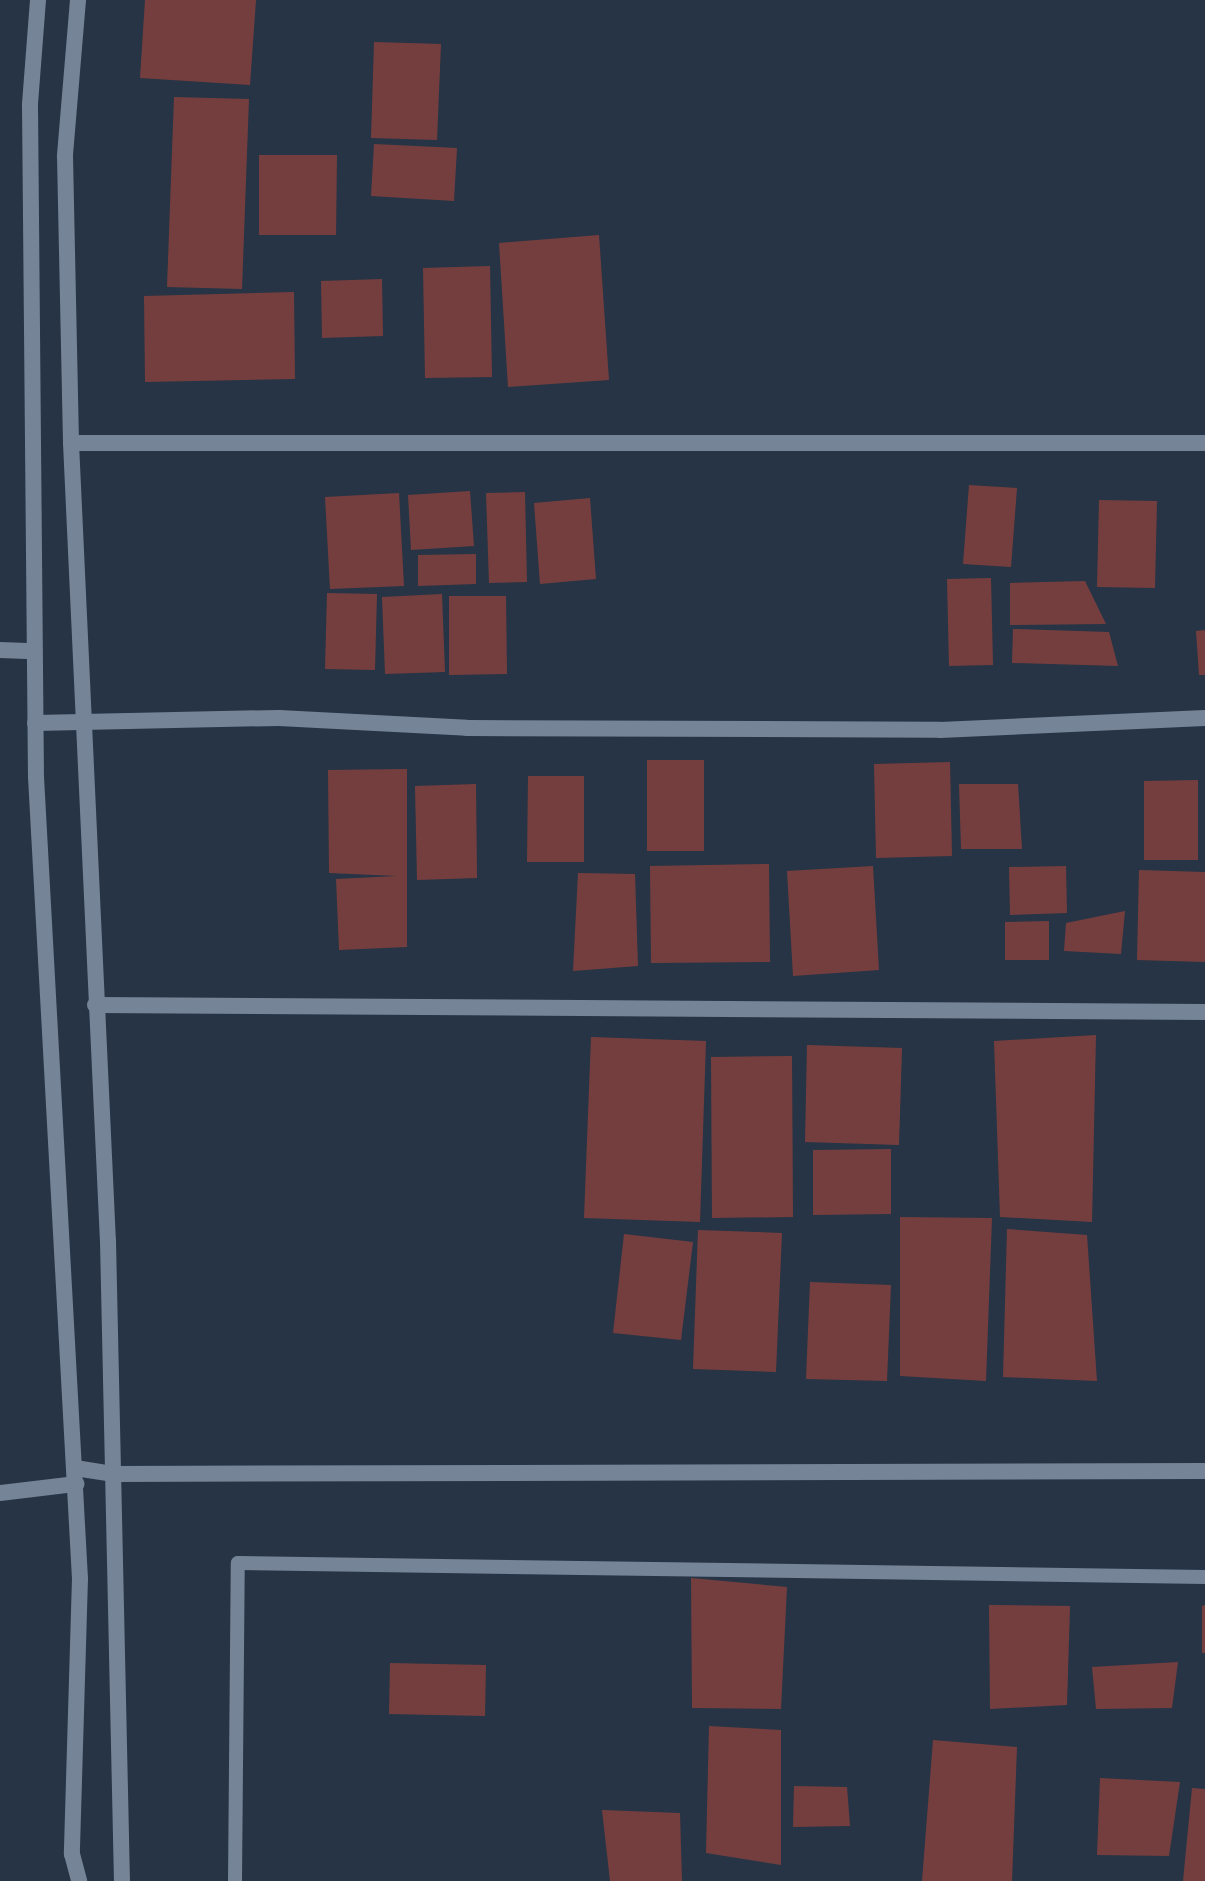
<!DOCTYPE html>
<style>
body{margin:0}
#map{position:relative;width:1205px;height:1881px;overflow:hidden;background:#273445;font-family:"Open Sans",sans-serif}
div>[style]{position:absolute}
[style*='--x']{left:calc(var(--x)*1px);top:calc(var(--y)*1px);width:calc(var(--w)*1px);rotate:calc(var(--a)*1deg)}
.building>*{inset:0;background:#753e3e}
.service>*{height:14px;margin:-7px;padding:0 7px;transform-origin:7px;border-radius:7px;background:#768498}
.minor>*{height:16px;margin:-8px;padding:0 8px;transform-origin:8px;border-radius:8px;background:#768498}
span{translate:-50% -50%;white-space:nowrap;text-align:center;line-height:1.15;-webkit-text-stroke:8px #161b23;paint-order:stroke}
</style>
<div id="map">
<div class="building">
<div style="clip-path:polygon(145px 0,256px 0,250px 85px,140px 78px)"></div>
<div style="clip-path:polygon(374px 42px,441px 44px,437px 140px,371px 138px)"></div>
<div style="clip-path:polygon(174px 97px,249px 99px,242px 289px,167px 287px)"></div>
<div style="clip-path:polygon(374px 144px,457px 148px,454px 201px,371px 196px)"></div>
<div style="clip-path:polygon(259px 155px,337px 155px,336px 235px,259px 235px)"></div>
<div style="clip-path:polygon(599px 235px,609px 380px,508px 387px,499px 243px)"></div>
<div style="clip-path:polygon(490px 266px,492px 377px,425px 378px,423px 268px)"></div>
<div style="clip-path:polygon(382px 279px,383px 336px,322px 338px,321px 281px)"></div>
<div style="clip-path:polygon(294px 292px,295px 379px,145px 382px,144px 296px)"></div>
<div style="clip-path:polygon(969px 485px,1017px 488px,1011px 567px,963px 564px)"></div>
<div style="clip-path:polygon(470px 491px,474px 546px,411px 550px,408px 495px)"></div>
<div style="clip-path:polygon(525px 492px,527px 582px,489px 583px,486px 493px)"></div>
<div style="clip-path:polygon(399px 493px,404px 586px,330px 589px,325px 497px)"></div>
<div style="clip-path:polygon(590px 498px,596px 579px,540px 584px,534px 503px)"></div>
<div style="clip-path:polygon(1099px 500px,1157px 501px,1155px 588px,1097px 587px)"></div>
<div style="clip-path:polygon(476px 554px,476px 584px,418px 586px,418px 555px)"></div>
<div style="clip-path:polygon(991px 578px,993px 665px,949px 666px,947px 579px)"></div>
<div style="clip-path:polygon(1085px 581px,1106px 624px,1010px 625px,1010px 583px)"></div>
<div style="clip-path:polygon(327px 593px,377px 594px,375px 670px,325px 669px)"></div>
<div style="clip-path:polygon(442px 594px,445px 672px,385px 674px,382px 597px)"></div>
<div style="clip-path:polygon(449px 596px,506px 596px,507px 674px,449px 675px)"></div>
<div style="clip-path:polygon(1013px 629px,1109px 632px,1118px 666px,1012px 663px)"></div>
<div style="clip-path:polygon(1205px 630px,1205px 675px,1199px 675px,1196px 631px)"></div>
<div style="clip-path:polygon(647px 760px,704px 760px,704px 851px,647px 851px)"></div>
<div style="clip-path:polygon(950px 762px,952px 856px,876px 858px,874px 764px)"></div>
<div style="clip-path:polygon(407px 769px,407px 947px,339px 950px,336px 879px,397px 876px,329px 873px,328px 770px)"></div>
<div style="clip-path:polygon(528px 776px,584px 776px,584px 862px,527px 862px)"></div>
<div style="clip-path:polygon(1198px 780px,1198px 860px,1144px 860px,1144px 781px)"></div>
<div style="clip-path:polygon(476px 784px,477px 878px,417px 880px,415px 786px)"></div>
<div style="clip-path:polygon(959px 784px,1018px 784px,1022px 849px,961px 849px)"></div>
<div style="clip-path:polygon(769px 864px,770px 962px,651px 963px,650px 866px)"></div>
<div style="clip-path:polygon(873px 866px,879px 970px,793px 976px,787px 871px)"></div>
<div style="clip-path:polygon(1066px 866px,1067px 913px,1010px 915px,1009px 867px)"></div>
<div style="clip-path:polygon(1139px 870px,1205px 872px,1205px 962px,1137px 960px)"></div>
<div style="clip-path:polygon(578px 873px,635px 874px,638px 966px,573px 971px)"></div>
<div style="clip-path:polygon(1125px 911px,1121px 954px,1064px 951px,1066px 923px)"></div>
<div style="clip-path:polygon(1049px 921px,1049px 960px,1005px 960px,1005px 922px)"></div>
<div style="clip-path:polygon(1096px 1035px,1092px 1222px,1000px 1217px,994px 1041px)"></div>
<div style="clip-path:polygon(591px 1037px,706px 1041px,700px 1222px,584px 1218px)"></div>
<div style="clip-path:polygon(807px 1045px,902px 1048px,899px 1145px,805px 1142px)"></div>
<div style="clip-path:polygon(792px 1056px,793px 1217px,712px 1218px,711px 1057px)"></div>
<div style="clip-path:polygon(891px 1149px,891px 1214px,813px 1215px,813px 1150px)"></div>
<div style="clip-path:polygon(900px 1217px,992px 1218px,986px 1381px,900px 1376px)"></div>
<div style="clip-path:polygon(1007px 1229px,1087px 1235px,1097px 1381px,1003px 1377px)"></div>
<div style="clip-path:polygon(698px 1230px,782px 1233px,776px 1372px,693px 1369px)"></div>
<div style="clip-path:polygon(624px 1234px,693px 1242px,681px 1340px,613px 1333px)"></div>
<div style="clip-path:polygon(810px 1282px,891px 1285px,887px 1381px,806px 1379px)"></div>
<div style="clip-path:polygon(691px 1578px,787px 1587px,781px 1709px,692px 1708px)"></div>
<div style="clip-path:polygon(989px 1605px,1070px 1606px,1067px 1705px,990px 1709px)"></div>
<div style="clip-path:polygon(1205px 1605px,1205px 1653px,1202px 1653px,1202px 1606px)"></div>
<div style="clip-path:polygon(1178px 1662px,1172px 1708px,1096px 1709px,1092px 1667px)"></div>
<div style="clip-path:polygon(390px 1663px,486px 1665px,485px 1716px,389px 1714px)"></div>
<div style="clip-path:polygon(709px 1726px,781px 1730px,781px 1865px,706px 1853px)"></div>
<div style="clip-path:polygon(933px 1740px,1017px 1747px,1012px 1881px,922px 1881px)"></div>
<div style="clip-path:polygon(1100px 1778px,1180px 1782px,1169px 1856px,1097px 1855px)"></div>
<div style="clip-path:polygon(794px 1786px,847px 1787px,850px 1826px,793px 1827px)"></div>
<div style="clip-path:polygon(1192px 1788px,1205px 1789px,1205px 1881px,1183px 1881px)"></div>
<div style="clip-path:polygon(602px 1810px,680px 1813px,682px 1881px,610px 1881px)"></div>
</div>
<div class="service">
<div style="--x:235;--y:1881;--w:318;--a:-89.5"></div>
<div style="--x:238;--y:1563;--w:967;--a:0.83"></div>
</div>
<div class="minor">
<div style="--x:38;--y:0;--w:105;--a:94.4"></div>
<div style="--x:30;--y:105;--w:672;--a:89.49"></div>
<div style="--x:36;--y:777;--w:802;--a:86.86"></div>
<div style="--x:80;--y:1578;--w:276;--a:91.7"></div>
<div style="--x:72;--y:1854;--w:28;--a:75"></div>
<div style="--x:78;--y:0;--w:157;--a:94.8"></div>
<div style="--x:65;--y:156;--w:287;--a:88.8"></div>
<div style="--x:71;--y:443;--w:799;--a:87.35"></div>
<div style="--x:108;--y:1241;--w:640;--a:88.75"></div>
<div style="--x:71;--y:443;--w:1134;--a:0"></div>
<div style="--x:0;--y:650;--w:34;--a:2"></div>
<div style="--x:35;--y:723;--w:244;--a:-1.2"></div>
<div style="--x:279;--y:718;--w:188;--a:3"></div>
<div style="--x:467;--y:728;--w:473;--a:0.2"></div>
<div style="--x:940;--y:730;--w:265;--a:-2.6"></div>
<div style="--x:95;--y:1005;--w:1110;--a:0.36"></div>
<div style="--x:75;--y:1468;--w:38;--a:9"></div>
<div style="--x:113;--y:1474;--w:1092;--a:-0.16"></div>
<div style="--x:0;--y:1493;--w:77;--a:-6.8"></div>
</div>
</div>
